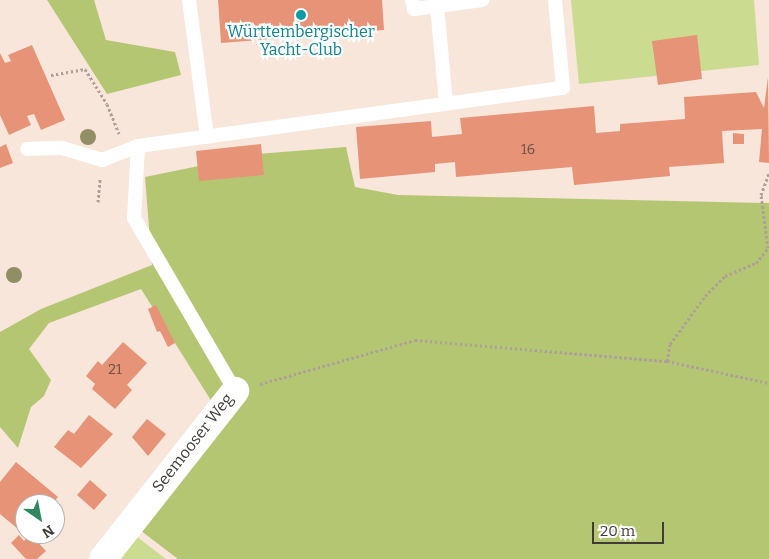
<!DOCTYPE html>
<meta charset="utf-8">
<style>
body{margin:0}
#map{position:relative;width:769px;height:559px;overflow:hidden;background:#f8e6db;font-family:Bitter,serif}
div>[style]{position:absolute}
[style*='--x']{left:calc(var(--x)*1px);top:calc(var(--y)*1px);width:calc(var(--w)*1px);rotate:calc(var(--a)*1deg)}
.green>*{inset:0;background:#cbdb8f}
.forest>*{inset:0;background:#b5c673}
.building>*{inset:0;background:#e79377}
.path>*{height:3px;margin-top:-1.5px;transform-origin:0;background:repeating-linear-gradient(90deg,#aea098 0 2.5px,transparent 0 5px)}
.lane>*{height:14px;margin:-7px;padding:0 7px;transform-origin:7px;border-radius:7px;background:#fff}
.street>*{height:28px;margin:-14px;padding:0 14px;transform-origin:14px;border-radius:14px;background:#fff}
.trees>*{width:16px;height:16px;margin:-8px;border-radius:50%;background:#918e66}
.dots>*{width:14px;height:14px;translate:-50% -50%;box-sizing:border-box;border:2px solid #fff;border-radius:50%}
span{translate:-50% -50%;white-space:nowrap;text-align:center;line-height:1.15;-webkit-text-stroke:4.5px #fff;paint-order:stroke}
.number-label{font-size:14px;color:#6a5046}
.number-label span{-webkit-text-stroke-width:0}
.culture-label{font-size:16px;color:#0d838f}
.street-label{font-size:16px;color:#413a36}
.north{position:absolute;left:15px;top:494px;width:50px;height:50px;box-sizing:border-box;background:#fff;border:1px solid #b3b0af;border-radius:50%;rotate:147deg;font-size:14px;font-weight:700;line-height:20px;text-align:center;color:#413a36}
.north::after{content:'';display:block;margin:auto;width:18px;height:22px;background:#2f895f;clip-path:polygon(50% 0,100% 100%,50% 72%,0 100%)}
.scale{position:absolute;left:592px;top:522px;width:72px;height:22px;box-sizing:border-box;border:2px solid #413a36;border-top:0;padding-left:6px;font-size:15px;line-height:18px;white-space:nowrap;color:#413a36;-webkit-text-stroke:4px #fff;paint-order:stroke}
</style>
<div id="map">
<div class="green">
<div style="clip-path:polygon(571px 0,754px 0,759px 65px,579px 84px)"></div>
<div style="clip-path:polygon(132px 533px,166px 559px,112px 559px)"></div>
</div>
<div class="forest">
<div style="clip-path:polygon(47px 0,94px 0,106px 40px,175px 52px,181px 75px,107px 94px)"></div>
<div style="clip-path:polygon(346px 147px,355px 187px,398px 195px,769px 203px,769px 559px,178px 559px,128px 521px,217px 410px,141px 289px,49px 323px,29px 349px,51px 380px,44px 396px,31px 407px,18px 448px,0 427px,0 332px,41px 309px,152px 265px,145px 177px,257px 154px)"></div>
</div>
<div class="building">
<div style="clip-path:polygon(218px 0,382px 0,384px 30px,221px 43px)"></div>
<div style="clip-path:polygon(697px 35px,702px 79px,658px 85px,652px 41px)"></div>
<div style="clip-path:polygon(32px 45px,65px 120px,41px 130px,34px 114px,27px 116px,31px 125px,9px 135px,0 115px,0 53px,5px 63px,11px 61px,8px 55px)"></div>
<div style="clip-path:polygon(768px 77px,769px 163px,759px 162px,762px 129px,722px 131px,724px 163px,669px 167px,670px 176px,574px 185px,572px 167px,456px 177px,455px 162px,435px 164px,435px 172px,360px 179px,356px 127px,431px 121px,432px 137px,462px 134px,460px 118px,594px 106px,596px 133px,620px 131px,620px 124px,685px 119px,684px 97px,756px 92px,764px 108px)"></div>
<div style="clip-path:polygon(733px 133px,744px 134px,744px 144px,733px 144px)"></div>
<div style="clip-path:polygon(6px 144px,13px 163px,0 168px,0 147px)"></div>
<div style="clip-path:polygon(261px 144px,264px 175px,199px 181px,196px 151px)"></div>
<div style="clip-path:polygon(156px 305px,175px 343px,168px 347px,160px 331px,157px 332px,148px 309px)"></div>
<div style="clip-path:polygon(123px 342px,147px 363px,127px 385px,132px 390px,115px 409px,92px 389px,95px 384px,86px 376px,98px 361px,102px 365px)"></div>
<div style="clip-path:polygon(89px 415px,113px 434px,81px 468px,54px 447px,68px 430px,74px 434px)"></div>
<div style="clip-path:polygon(147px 419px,166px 434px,148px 456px,132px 437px)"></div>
<div style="clip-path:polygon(16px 462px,58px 497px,52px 504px,25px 504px,24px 534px,0 514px,0 482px)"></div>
<div style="clip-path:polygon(90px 480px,107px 495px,94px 510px,77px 495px)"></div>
<div style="clip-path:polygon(30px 534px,46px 551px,37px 559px,26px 559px,11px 543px,19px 535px,24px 541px)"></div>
</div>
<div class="path">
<div style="--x:51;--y:75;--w:35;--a:-10"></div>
<div style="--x:85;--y:69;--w:41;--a:57.8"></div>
<div style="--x:107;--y:104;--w:32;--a:68"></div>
<div style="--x:98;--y:202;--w:24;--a:-85"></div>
<div style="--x:667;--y:361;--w:17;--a:-80"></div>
<div style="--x:670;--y:344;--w:59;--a:-53.9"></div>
<div style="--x:705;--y:296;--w:28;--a:-45"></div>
<div style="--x:725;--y:276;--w:34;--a:-23"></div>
<div style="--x:756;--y:263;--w:19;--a:-51"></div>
<div style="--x:768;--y:248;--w:53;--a:-97.5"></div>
<div style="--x:761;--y:195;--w:23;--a:-70"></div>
<div style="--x:260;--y:384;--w:161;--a:-15.8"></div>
<div style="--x:415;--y:340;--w:253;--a:4.8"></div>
<div style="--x:667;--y:361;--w:104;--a:12.2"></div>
</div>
<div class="lane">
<div style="--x:189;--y:0;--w:138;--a:82.5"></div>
<div style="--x:412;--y:0;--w:9;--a:77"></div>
<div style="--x:414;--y:9;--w:69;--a:-7.5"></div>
<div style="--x:437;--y:6;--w:97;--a:84.7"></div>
<div style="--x:138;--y:146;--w:72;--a:93.2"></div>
<div style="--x:134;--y:218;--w:200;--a:59.7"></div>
<div style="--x:27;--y:149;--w:35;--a:-2"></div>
<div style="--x:62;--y:148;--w:42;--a:16.7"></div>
<div style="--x:102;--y:160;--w:39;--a:-21"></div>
<div style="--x:138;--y:146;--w:429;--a:-7.8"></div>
<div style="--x:563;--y:88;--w:88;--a:-95.2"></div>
</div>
<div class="street">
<div style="--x:103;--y:559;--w:214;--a:-51.8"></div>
</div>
<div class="trees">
<div style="left:88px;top:137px"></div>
<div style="left:14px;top:275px"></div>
</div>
<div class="dots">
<div style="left:301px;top:15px;background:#0f9aa8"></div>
</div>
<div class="number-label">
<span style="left:528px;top:150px">16</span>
<span style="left:115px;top:370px">21</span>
</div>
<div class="culture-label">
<span style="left:301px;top:41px">Württembergischer<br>Yacht-Club</span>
</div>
<div class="street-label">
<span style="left:193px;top:443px;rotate:-52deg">Seemooser Weg</span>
</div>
<div class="north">N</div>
<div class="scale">20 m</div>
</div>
